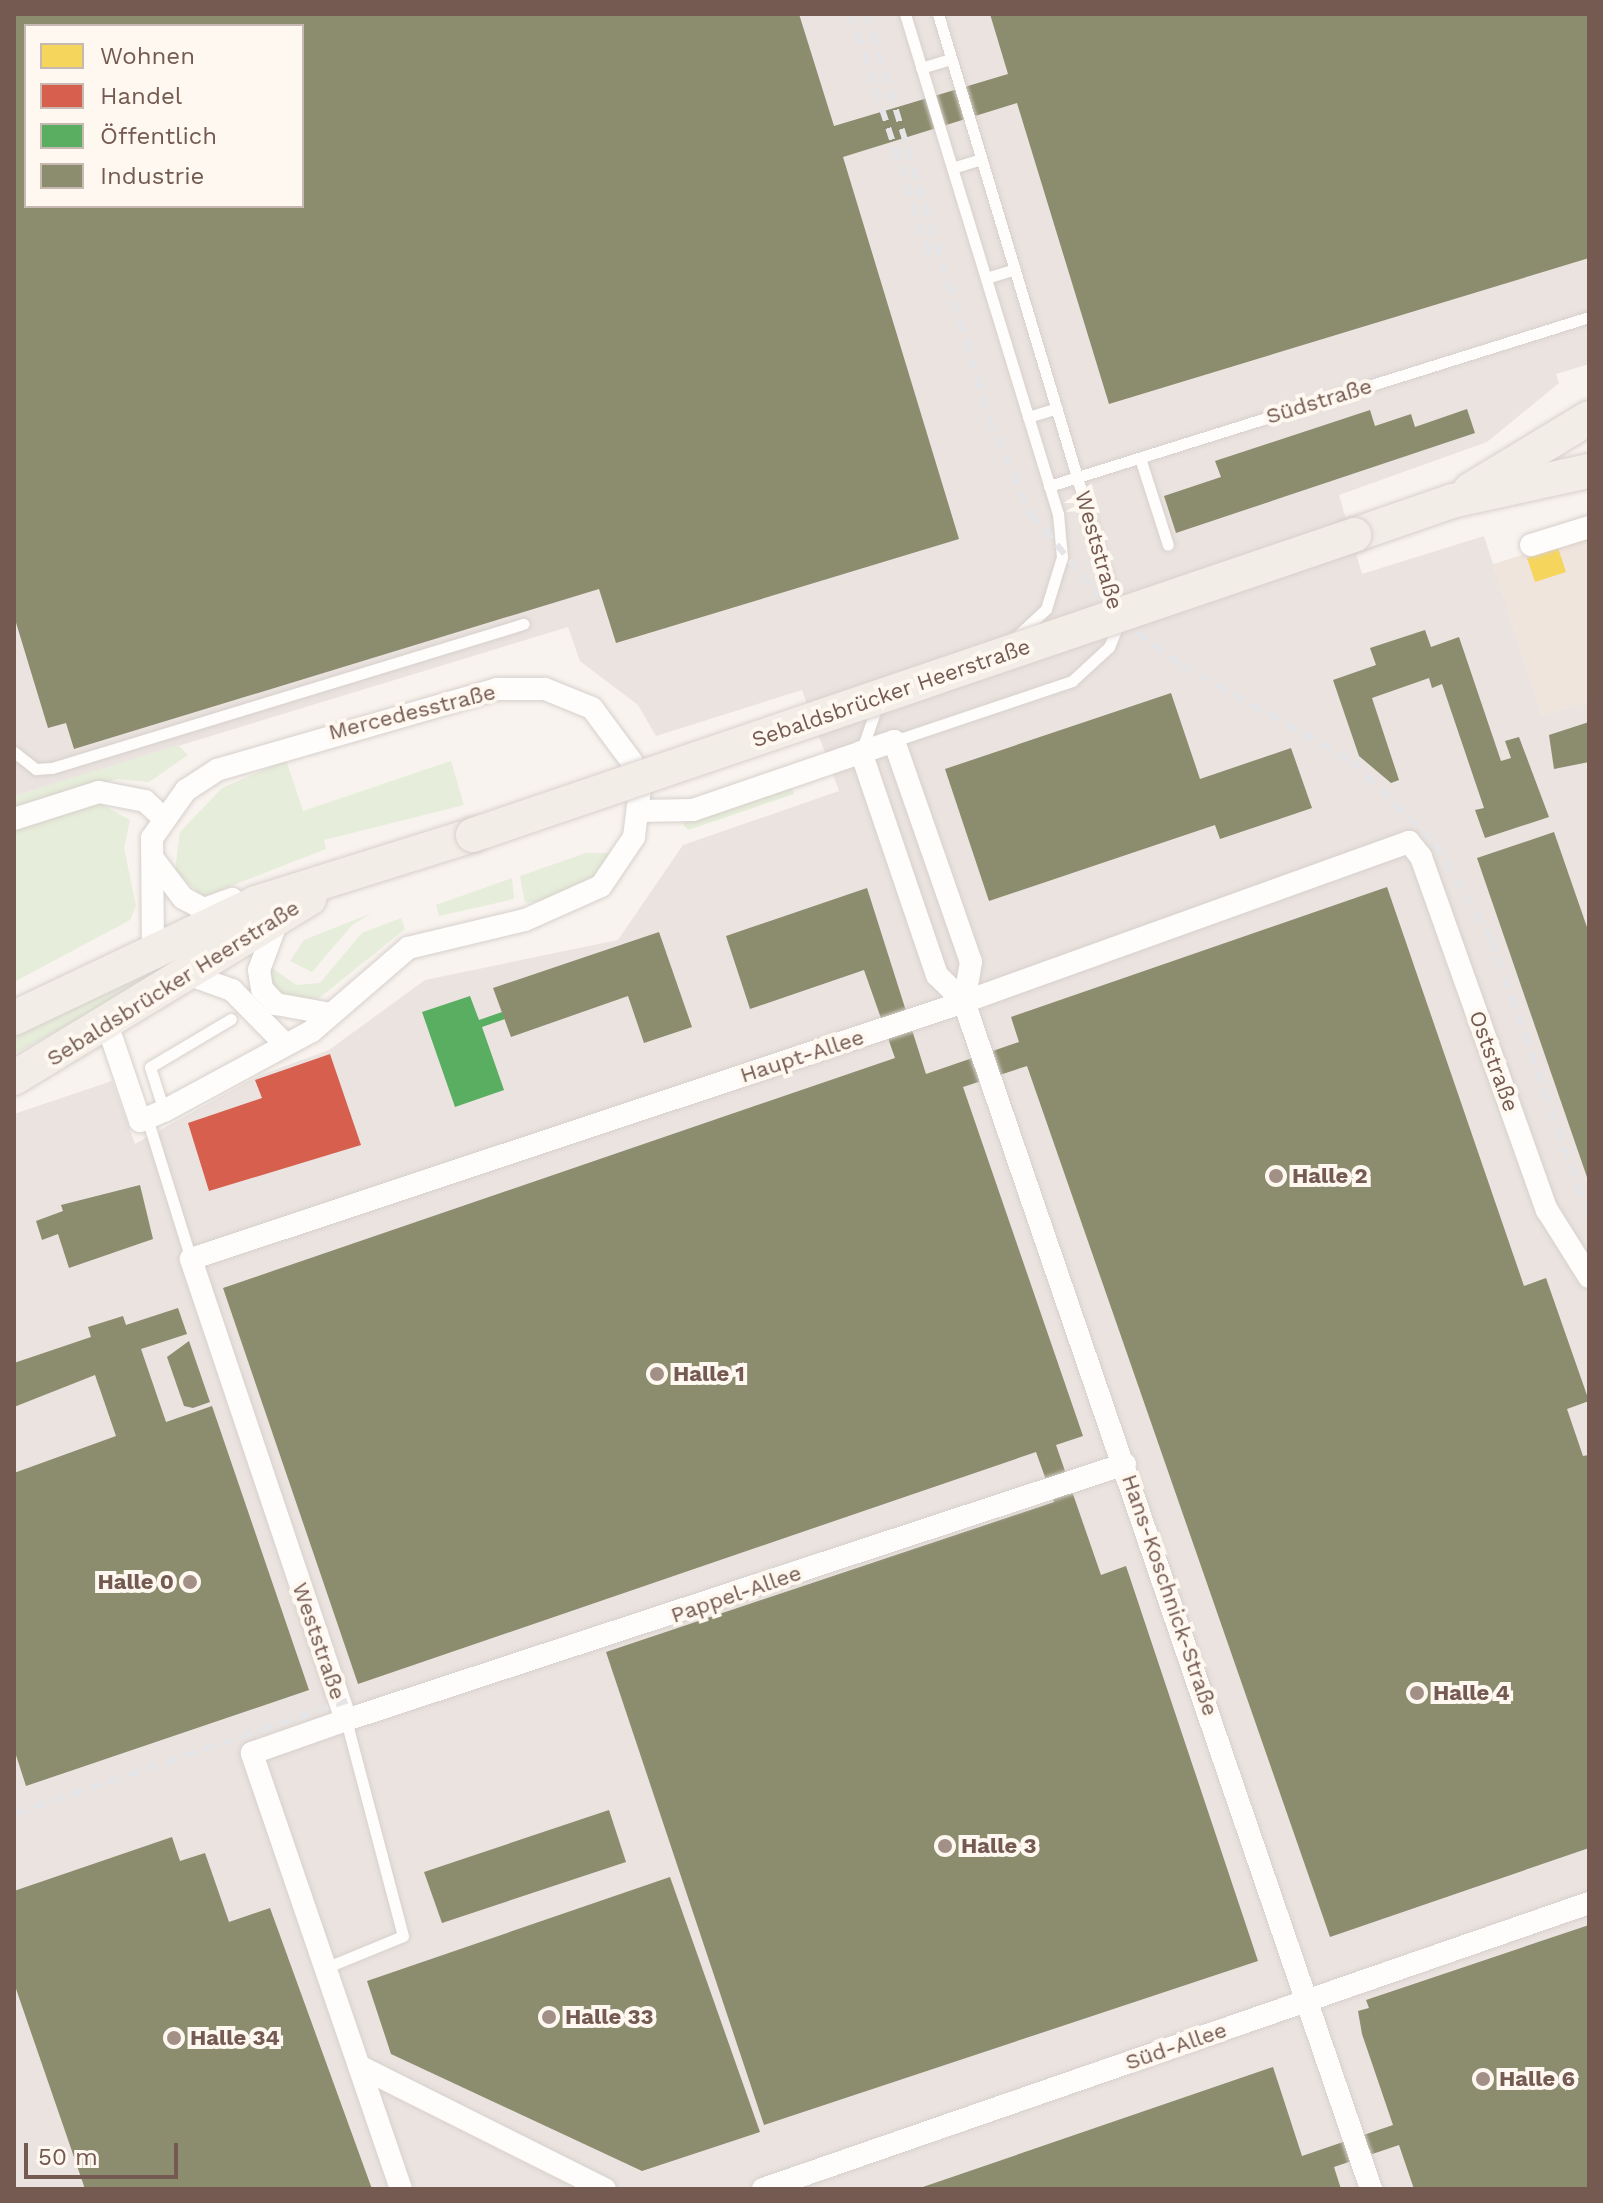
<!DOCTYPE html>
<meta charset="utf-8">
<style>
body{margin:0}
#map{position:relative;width:1603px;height:2203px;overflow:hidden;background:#f8f3ee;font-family:"Work Sans",sans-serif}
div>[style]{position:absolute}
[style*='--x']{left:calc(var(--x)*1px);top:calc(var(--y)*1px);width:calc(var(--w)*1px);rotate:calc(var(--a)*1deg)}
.residential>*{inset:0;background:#f0e5dd}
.industrial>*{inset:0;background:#eae3df}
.green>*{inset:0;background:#e6edda}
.homes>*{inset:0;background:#f6d55c}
.shops>*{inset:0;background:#d6604d}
.public>*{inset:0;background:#5aae61}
.industry>*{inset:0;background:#8c8c6e}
.roads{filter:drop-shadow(0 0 2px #d7d0cc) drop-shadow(0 0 2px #d7d0cc)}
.service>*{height:11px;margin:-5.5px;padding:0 5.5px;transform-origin:5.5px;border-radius:5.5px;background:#fefdfc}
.minor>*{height:22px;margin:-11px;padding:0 11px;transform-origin:11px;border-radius:11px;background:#fefdfc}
.primary>*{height:34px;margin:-17px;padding:0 17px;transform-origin:17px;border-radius:17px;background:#f2ede7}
.rail>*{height:6px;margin-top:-3px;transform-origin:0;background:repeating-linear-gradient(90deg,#e5e4e6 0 12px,transparent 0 20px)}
.bridges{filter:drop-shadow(0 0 2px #d9d0cc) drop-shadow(0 0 2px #d9d0cc)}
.primary-bridge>*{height:34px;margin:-17px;padding:0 17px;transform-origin:17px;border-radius:17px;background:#f2ede7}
.dots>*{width:22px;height:22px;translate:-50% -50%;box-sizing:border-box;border:4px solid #fef8f1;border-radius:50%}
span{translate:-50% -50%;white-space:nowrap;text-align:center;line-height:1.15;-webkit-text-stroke:8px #fef8f1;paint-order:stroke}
.street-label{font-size:22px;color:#745a50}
.poi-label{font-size:22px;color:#745a50;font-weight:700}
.left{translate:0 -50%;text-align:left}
.right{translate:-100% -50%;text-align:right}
.frame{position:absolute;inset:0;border:16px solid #745a50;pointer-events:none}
.legend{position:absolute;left:24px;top:24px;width:280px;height:184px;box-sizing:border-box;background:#fef8f1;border:2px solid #c7b9b1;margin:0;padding:10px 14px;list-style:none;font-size:24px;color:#745a50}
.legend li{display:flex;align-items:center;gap:16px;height:40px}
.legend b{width:40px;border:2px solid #c7b9b1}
.scale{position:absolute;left:24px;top:2143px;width:154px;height:36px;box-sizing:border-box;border:4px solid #745a50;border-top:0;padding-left:10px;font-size:24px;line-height:28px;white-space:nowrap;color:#745a50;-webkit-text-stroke:6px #fef8f1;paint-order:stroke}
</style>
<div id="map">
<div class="residential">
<div style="clip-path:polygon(1589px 534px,1589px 701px,1542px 716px,1493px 564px)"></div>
</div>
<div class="industrial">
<div style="clip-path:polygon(evenodd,14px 14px,1589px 14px,1589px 364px,1556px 374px,1559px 383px,1487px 442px,1339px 495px,1362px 574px,1484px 536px,1542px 716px,1589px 701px,1589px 2189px,14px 2189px,14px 1114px,112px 1081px,135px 1144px,258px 1076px,329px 1050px,425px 980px,618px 940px,683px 845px,839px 791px,802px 690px,656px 736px,638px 705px,580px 661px,568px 627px,14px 796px,14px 14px,26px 26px,302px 26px,302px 206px,26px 206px,26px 26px)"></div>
</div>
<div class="green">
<div style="clip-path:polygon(178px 745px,188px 755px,149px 782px,117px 779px,14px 808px,14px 796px)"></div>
<div style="clip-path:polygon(286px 760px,303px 811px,451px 761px,464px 805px,324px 840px,326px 849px,203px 897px,175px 871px,180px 832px,222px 788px)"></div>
<div style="clip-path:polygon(792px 787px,794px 794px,688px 830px,682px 823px)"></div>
<div style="clip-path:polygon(101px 804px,130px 820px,124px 848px,136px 906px,130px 920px,14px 982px,14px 828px)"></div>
<div style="clip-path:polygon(586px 853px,611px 853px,591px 879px,553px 899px,525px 903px,520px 876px)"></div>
<div style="clip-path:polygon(512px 878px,514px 899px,439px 916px,436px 905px)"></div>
<div style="clip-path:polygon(372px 913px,352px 925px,312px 972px,290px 961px,304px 940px)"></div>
<div style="clip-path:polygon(401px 918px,405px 929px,318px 999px,284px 998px,272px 985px,271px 967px,296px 985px,320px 983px,362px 933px)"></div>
<div style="clip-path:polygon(229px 930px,144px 984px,14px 1054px,14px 1029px)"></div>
</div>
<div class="homes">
<div style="clip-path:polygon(1558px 548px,1566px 572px,1535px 582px,1527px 558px)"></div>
</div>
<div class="shops">
<div style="clip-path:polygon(330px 1054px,361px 1145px,209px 1191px,188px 1123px,262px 1098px,255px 1080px)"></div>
</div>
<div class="public">
<div style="clip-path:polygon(470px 996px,479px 1020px,502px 1012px,505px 1019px,482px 1027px,504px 1090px,455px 1107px,422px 1012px)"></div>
</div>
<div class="industry">
<div style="clip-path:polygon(evenodd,14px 14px,799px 14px,834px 126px,1008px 74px,990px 14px,1589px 14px,1589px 258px,1109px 404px,1017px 103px,843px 157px,959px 539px,616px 643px,599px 589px,74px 749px,66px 723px,48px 728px,14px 616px,14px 14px,26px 26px,302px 26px,302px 206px,26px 206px,26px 26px)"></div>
<div style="clip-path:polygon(1467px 409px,1475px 433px,1176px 533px,1164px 496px,1221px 477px,1215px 461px,1370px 410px,1375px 426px,1411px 414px,1415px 427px)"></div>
<div style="clip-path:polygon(1425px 630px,1431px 647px,1459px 637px,1501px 761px,1511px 758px,1505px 741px,1519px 737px,1549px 817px,1485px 838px,1475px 810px,1484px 808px,1442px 684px,1432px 688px,1429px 678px,1372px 698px,1399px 780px,1391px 783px,1359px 756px,1333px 680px,1376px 665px,1370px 648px)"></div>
<div style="clip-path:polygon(1171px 693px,1200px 779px,1291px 748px,1312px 808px,1220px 839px,1215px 825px,989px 901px,945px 769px)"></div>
<div style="clip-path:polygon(1589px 722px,1589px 762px,1554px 769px,1549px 735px)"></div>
<div style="clip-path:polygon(1554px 832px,1589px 933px,1589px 1183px,1477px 858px)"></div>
<div style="clip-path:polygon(1387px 887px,1524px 1286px,1546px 1278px,1589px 1401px,1567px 1409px,1583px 1456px,1589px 1455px,1589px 1848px,1330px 1937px,1027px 1066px,963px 1087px,1083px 1436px,1056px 1445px,1101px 1575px,1126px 1566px,1258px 1961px,764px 2125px,606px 1652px,1054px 1502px,1036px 1452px,358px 1684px,223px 1288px,895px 1058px,864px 970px,750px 1009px,726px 936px,867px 888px,926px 1074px,1019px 1042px,1011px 1017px)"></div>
<div style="clip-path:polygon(659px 932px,692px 1027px,644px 1043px,628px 996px,511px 1037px,493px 988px)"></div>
<div style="clip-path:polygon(140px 1185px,153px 1239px,69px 1268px,58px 1234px,42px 1240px,36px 1221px,63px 1211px,61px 1205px)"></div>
<div style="clip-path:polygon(178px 1308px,187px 1334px,141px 1349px,166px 1422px,212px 1406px,309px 1690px,26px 1786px,14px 1749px,14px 1473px,116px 1436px,95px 1375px,14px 1407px,14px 1363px,91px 1337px,88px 1327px,123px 1316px,126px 1325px)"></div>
<div style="clip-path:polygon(189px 1341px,210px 1402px,193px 1408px,184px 1406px,167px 1357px)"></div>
<div style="clip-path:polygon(609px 1810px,626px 1862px,442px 1923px,424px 1872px)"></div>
<div style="clip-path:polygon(172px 1837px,180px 1861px,205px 1853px,229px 1922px,270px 1908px,372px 2189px,85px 2189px,14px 1983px,14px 1891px)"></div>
<div style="clip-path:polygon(670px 1877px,760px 2132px,642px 2171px,391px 2054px,367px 1981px)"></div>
<div style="clip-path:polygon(1589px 1925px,1589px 2189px,1414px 2189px,1399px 2145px,1334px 2167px,1341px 2189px,917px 2189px,1273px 2067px,1302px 2156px,1393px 2125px,1362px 2034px,1358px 2011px,1369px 2008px,1366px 2000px)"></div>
</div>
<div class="roads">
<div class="service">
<div style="--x:905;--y:14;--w:523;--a:72.99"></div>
<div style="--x:1058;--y:514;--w:43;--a:84.7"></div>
<div style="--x:1062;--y:557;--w:54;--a:107.1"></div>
<div style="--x:1046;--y:609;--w:42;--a:136.9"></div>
<div style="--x:921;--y:68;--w:31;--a:-17"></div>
<div style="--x:952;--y:168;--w:30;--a:-17"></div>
<div style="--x:986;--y:278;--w:30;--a:-17"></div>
<div style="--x:1028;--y:417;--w:30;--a:-17"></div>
<div style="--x:1140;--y:458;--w:91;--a:72.2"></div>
<div style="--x:1049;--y:486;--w:566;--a:-17.38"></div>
<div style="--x:894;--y:741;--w:188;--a:-18.6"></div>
<div style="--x:1072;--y:681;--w:50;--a:-42.6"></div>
<div style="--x:1109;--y:647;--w:29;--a:-68"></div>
<div style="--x:1120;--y:620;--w:633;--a:-106.72"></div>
<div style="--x:14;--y:752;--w:28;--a:38"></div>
<div style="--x:36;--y:769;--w:16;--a:-4"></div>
<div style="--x:52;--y:768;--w:493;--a:-17"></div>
<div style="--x:861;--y:752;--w:49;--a:-70.8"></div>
<div style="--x:164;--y:1111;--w:46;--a:-107.7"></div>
<div style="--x:150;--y:1067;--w:94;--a:-30.7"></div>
<div style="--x:147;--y:1118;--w:148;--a:72.7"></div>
<div style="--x:325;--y:1968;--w:84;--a:-22.3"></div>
<div style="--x:403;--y:1936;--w:223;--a:-104.8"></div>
</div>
<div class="minor">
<div style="--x:1531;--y:545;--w:61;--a:-17.2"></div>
<div style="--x:861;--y:752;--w:236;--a:71.2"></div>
<div style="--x:937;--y:975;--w:38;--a:45"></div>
<div style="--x:964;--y:1002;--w:1255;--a:71.07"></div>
<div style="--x:640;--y:811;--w:53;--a:-1.1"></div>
<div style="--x:693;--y:810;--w:213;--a:-18.9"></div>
<div style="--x:894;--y:741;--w:234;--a:70.8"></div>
<div style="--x:971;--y:962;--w:41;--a:99.9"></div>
<div style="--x:14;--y:819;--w:89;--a:-17.6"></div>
<div style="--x:99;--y:792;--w:47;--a:11.1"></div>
<div style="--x:145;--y:801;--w:25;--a:43"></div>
<div style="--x:154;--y:860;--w:48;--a:52.7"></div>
<div style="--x:183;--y:898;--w:24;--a:28"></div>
<div style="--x:204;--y:909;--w:30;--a:-20"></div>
<div style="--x:278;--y:919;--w:54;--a:110.4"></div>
<div style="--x:259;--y:970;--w:19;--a:81"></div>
<div style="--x:262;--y:989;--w:21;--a:47"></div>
<div style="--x:276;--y:1004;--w:50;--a:10.4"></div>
<div style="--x:187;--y:974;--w:48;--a:19.6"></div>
<div style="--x:232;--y:990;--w:73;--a:45.6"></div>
<div style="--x:107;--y:1024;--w:102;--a:71.2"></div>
<div style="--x:140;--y:1121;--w:26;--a:-23"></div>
<div style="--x:164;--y:1111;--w:168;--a:-28.4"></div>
<div style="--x:312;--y:1031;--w:127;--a:-40.8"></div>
<div style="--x:408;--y:948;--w:120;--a:-13.5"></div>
<div style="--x:525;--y:920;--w:83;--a:-24.1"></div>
<div style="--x:601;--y:886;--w:59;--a:-56"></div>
<div style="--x:634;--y:837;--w:48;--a:-82.9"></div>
<div style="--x:640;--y:789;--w:28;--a:-107"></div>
<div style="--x:632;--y:762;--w:67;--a:-126.5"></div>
<div style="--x:592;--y:708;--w:51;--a:-158"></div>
<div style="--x:545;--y:689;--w:48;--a:180"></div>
<div style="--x:497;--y:689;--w:291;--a:163.9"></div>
<div style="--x:217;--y:770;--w:37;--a:147"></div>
<div style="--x:186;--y:790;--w:59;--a:125.3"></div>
<div style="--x:152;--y:838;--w:112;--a:89.5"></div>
<div style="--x:346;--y:1720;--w:820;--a:-18.19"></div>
<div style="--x:359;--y:2066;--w:275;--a:26.6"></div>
<div style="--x:401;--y:2189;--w:461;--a:-108.9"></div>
<div style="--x:252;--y:1753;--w:100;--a:-19.3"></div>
<div style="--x:346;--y:1720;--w:486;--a:-108.6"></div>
<div style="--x:191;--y:1259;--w:815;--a:-18.39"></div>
<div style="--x:964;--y:1002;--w:473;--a:-19.8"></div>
<div style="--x:1409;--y:842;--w:19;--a:51"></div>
<div style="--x:1421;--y:857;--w:375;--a:70.4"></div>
<div style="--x:1547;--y:1210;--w:79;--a:57.9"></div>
<div style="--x:763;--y:2189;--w:874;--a:-19.1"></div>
</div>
<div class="primary">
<div style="--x:1470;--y:490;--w:139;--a:-31.2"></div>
<div style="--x:1354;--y:535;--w:104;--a:-19.1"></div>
<div style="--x:1452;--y:501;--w:140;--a:-12.4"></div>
<div style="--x:14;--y:1018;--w:268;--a:-25.4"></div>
<div style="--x:256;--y:903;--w:227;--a:-17.4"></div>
<div style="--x:14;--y:1078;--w:346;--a:-31.3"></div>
</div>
</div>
<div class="rail">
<div style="--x:851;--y:14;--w:261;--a:71.9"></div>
<div style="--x:867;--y:14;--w:422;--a:73.2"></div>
<div style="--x:989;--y:418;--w:105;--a:66.4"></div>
<div style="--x:1031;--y:514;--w:138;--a:50"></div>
<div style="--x:1120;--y:620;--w:76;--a:36.4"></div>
<div style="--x:1181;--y:665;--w:196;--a:29.3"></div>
<div style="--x:1352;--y:761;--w:117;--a:44.7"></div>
<div style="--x:1435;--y:843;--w:111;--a:59.7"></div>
<div style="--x:1491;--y:939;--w:295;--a:70.6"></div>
<div style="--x:14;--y:1814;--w:360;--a:-18.8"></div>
</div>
<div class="bridges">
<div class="primary-bridge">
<div style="--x:473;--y:835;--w:931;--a:-18.8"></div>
</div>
</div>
<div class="dots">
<div style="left:1276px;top:1176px;background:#a29087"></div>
<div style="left:657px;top:1374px;background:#a29087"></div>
<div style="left:190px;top:1582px;background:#a29087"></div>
<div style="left:1417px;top:1693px;background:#a29087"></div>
<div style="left:945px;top:1846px;background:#a29087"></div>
<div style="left:549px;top:2017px;background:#a29087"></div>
<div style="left:174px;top:2038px;background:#a29087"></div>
<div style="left:1483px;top:2079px;background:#a29087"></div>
</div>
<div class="street-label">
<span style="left:1319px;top:401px;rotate:-17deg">Südstraße</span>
<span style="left:1099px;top:550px;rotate:74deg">Weststraße</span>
<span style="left:891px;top:693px;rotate:-19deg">Sebaldsbrücker Heerstraße</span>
<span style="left:412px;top:712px;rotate:-14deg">Mercedesstraße</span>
<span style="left:173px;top:983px;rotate:-32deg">Sebaldsbrücker Heerstraße</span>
<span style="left:802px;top:1056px;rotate:-18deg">Haupt-Allee</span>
<span style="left:1494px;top:1061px;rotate:70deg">Oststraße</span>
<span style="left:736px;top:1594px;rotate:-19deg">Pappel-Allee</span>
<span style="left:1170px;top:1595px;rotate:71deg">Hans-Koschnick-Straße</span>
<span style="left:319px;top:1641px;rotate:71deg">Weststraße</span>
<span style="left:1176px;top:2046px;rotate:-19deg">Süd-Allee</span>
</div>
<div class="poi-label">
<span class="left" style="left:1292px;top:1176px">Halle 2</span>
<span class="left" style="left:673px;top:1374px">Halle 1</span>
<span class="right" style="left:174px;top:1582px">Halle 0</span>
<span class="left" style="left:1433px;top:1693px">Halle 4</span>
<span class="left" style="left:961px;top:1846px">Halle 3</span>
<span class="left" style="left:565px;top:2017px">Halle 33</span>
<span class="left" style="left:190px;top:2038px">Halle 34</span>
<span class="left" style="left:1499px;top:2079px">Halle 6</span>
</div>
<div class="frame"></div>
<ul class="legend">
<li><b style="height:22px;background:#f6d55c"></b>Wohnen</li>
<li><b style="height:22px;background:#d6604d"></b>Handel</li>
<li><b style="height:22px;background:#5aae61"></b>Öffentlich</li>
<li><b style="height:22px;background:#8c8c6e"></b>Industrie</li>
</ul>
<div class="scale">50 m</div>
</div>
